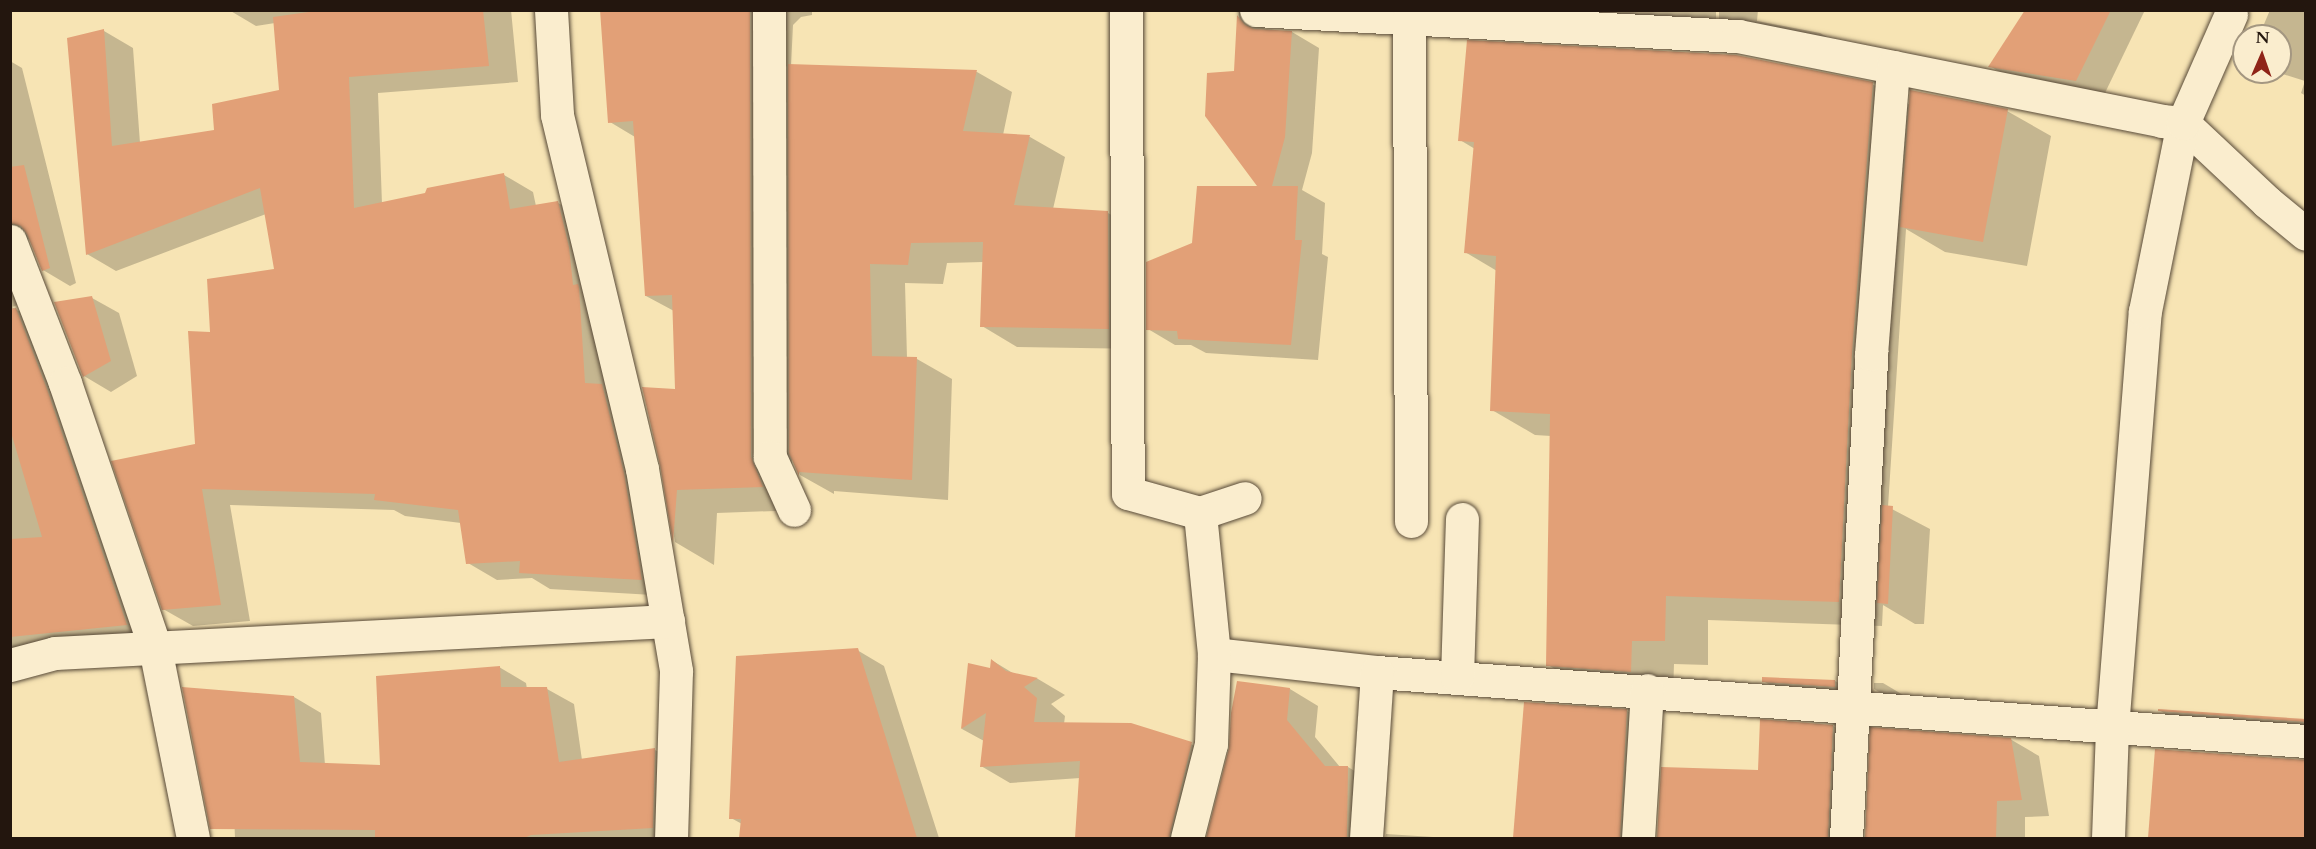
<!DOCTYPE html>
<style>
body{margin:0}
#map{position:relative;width:2316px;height:849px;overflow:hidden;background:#f7e4b4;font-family:Cardo,serif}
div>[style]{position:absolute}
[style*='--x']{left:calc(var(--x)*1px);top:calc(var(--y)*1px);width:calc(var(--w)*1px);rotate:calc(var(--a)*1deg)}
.shadow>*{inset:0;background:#0003}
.building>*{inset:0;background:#e2a077}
.roads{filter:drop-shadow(0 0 2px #584a38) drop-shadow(0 0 2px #584a38)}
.minor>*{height:33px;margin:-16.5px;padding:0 16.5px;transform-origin:16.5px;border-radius:16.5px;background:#faedce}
span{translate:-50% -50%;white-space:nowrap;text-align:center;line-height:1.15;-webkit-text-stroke:6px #faedce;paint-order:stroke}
.frame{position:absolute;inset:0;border:12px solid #23160e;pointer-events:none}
.north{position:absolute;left:2232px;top:24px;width:60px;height:60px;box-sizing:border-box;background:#faedce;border:2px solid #a49781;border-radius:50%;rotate:2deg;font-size:16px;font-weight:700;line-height:24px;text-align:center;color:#23160e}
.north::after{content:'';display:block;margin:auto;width:21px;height:27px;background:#8f2418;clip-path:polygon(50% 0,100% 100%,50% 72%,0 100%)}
</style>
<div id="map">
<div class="shadow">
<div style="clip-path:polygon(229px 10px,511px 10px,518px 82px,378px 93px,382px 204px,504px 175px,533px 192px,536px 206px,558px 203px,588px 220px,670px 596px,550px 589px,532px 578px,497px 580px,468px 563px,461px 523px,405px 516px,394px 510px,230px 505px,250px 621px,193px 626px,163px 609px,196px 445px,212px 333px,276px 270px,266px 214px,116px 271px,87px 254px,104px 31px,133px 48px,140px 143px,215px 131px,281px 91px,275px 23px,256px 26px)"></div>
<div style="clip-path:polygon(602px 10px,812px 10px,812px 15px,801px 17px,793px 25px,791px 66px,977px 72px,1012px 92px,1003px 135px,1030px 137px,1065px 157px,1053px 209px,1108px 213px,1143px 233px,1144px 349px,1017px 347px,982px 326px,983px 262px,947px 263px,943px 284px,905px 283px,907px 358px,917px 359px,952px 379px,948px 500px,834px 491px,834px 494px,800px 475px,792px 456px,792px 482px,803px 510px,717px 513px,714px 565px,675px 542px,662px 464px,677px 391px,674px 311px,646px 296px,635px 137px,610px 122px)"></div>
<div style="clip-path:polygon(1487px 10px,1716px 10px,1716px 20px,1719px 20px,1719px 10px,1758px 10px,1757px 21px,1820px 33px,1853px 52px)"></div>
<div style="clip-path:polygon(2027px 10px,2145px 10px,2104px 95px,2016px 82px,1990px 66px)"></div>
<div style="clip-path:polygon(2270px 10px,2306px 10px,2306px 96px,2301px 93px,2305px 81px,2276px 72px,2280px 72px,2280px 36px,2259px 36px)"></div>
<div style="clip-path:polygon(1239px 12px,1265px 29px,1292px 32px,1319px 48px,1312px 153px,1302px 190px,1325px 203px,1322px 254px,1328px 257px,1318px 360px,1206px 353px,1191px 345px,1175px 345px,1148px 329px,1194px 244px,1259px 187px,1235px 73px)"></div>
<div style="clip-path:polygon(10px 61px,22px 68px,76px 283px,70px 286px,43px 270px,29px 239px,22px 244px,33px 300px,12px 307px,42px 325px,153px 640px,10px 655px)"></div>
<div style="clip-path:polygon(1872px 84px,1910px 105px,2007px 111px,2051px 136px,2027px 266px,1945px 252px,1906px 229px,1888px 507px,1930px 529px,1924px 624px,1915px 624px,1883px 605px,1882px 626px,1708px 620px,1708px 665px,1674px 664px,1673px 696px,1591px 690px,1548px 665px,1551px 436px,1535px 435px,1492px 410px,1497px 271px,1465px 252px,1475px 149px,1460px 140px)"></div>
<div style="clip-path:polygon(92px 298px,119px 313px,137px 376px,111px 392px,84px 376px)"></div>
<div style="clip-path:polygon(857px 650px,884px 666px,939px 838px,740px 838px,742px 824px,731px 818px)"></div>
<div style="clip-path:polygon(993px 661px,1016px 675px,1038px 679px,1065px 695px,1051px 704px,1065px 716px,1064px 724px,1191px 744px,1220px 760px,1200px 838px,1077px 838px,1080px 778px,1010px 783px,981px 766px,984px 741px,962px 729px,969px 665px,992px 670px)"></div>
<div style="clip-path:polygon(499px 667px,526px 683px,527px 689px,547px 689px,574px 704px,582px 760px,655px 750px,681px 765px,679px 838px,235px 838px,233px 789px,294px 697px,321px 713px,325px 765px,382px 767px)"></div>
<div style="clip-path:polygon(1763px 681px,1835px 681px,1872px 703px,1800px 702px)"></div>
<div style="clip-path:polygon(1238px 683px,1290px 689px,1318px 706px,1315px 737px,1340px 767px,1348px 767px,1376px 784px,1376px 838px,1208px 838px,1231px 749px)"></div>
<div style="clip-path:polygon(1874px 683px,1883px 683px,1920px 705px,1911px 711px,1874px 689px)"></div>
<div style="clip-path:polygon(1525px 703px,1627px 711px,1655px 727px,1648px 838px,1515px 838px)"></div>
<div style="clip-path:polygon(2159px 710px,2306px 721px,2306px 743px,2203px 736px)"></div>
<div style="clip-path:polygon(1833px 726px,1861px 743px,1856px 838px,1658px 838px,1663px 768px,1760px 771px)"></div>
<div style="clip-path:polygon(1872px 729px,2010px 739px,2039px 756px,2049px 816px,2025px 817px,2025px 838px,1866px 838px)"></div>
<div style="clip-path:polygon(2156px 750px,2305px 761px,2306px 838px,2150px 838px)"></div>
<div style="clip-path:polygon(1386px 834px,1449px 838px,1385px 838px)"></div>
</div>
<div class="building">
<div style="clip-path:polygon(323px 10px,483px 10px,489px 66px,349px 77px,354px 208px,425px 193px,427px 188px,504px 173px,510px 209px,558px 201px,569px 247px,573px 285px,578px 284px,579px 287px,585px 383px,602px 384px,624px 473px,642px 580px,519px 573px,520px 561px,466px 564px,458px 510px,374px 500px,375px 494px,202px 489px,221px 605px,162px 610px,111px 461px,195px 444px,188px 331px,210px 332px,207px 279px,274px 269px,260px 188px,86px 255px,67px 38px,104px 29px,112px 146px,214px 130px,212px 104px,279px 90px,273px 17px)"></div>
<div style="clip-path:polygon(600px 10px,750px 10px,751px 457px,763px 487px,677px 490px,673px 543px,660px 465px,642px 387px,675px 389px,672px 295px,645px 296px,633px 121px,608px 123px)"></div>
<div style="clip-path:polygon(2025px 10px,2111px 10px,2076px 81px,1988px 67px)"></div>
<div style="clip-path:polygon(1237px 15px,1245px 25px,1254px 29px,1292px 31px,1285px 137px,1272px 186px,1298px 186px,1295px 240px,1302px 240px,1291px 345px,1178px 339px,1177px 331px,1146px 330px,1146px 262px,1192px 243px,1197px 186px,1257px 186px,1205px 116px,1207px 73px,1234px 71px)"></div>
<div style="clip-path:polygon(1467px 40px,1736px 55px,1873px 82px,1852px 353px,1839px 602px,1666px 596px,1665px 641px,1632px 641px,1631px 672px,1546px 666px,1550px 414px,1490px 411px,1496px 256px,1464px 253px,1474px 142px,1458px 141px)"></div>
<div style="clip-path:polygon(788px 64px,977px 70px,963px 131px,1030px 135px,1014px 205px,1108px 211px,1109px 329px,980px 327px,983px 242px,911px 243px,908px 265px,870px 264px,872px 356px,917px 357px,912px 480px,799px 472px,799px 476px,789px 453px)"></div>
<div style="clip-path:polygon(1910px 90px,2008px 109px,1983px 242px,1900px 227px)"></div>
<div style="clip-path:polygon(24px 165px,50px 268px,42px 271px,27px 234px,21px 226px,10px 223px,10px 167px)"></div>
<div style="clip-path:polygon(92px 296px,111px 361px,83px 377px,54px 302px)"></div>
<div style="clip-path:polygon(16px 308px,47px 389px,127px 625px,10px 637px,10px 539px,42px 537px,10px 429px,10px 309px)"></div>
<div style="clip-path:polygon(1882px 505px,1893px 506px,1888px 604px,1877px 603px)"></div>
<div style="clip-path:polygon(858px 648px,917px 838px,739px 838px,741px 819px,729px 819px,736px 656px)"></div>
<div style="clip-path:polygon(991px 659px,1006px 671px,1038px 678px,1024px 687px,1037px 698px,1034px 722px,1131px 723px,1192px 742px,1169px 838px,1075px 838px,1080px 761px,980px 767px,986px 713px,961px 729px,968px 663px,990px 668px)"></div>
<div style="clip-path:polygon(500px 666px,501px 687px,547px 687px,559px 762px,655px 748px,653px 828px,531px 835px,524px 838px,375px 838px,375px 830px,210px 829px,182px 687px,294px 696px,300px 762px,380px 765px,376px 676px)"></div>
<div style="clip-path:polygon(1762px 677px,1835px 680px,1835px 687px,1762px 682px)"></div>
<div style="clip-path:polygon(1237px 681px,1290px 688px,1287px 720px,1325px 766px,1348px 766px,1347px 838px,1206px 838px,1229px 748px,1231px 713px)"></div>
<div style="clip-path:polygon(1524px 702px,1627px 709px,1620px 838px,1513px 838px)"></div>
<div style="clip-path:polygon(2158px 709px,2306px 719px,2306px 722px,2158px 711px)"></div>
<div style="clip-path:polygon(1760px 719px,1833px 725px,1828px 838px,1657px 838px,1661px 767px,1758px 770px)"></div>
<div style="clip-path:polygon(1870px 727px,2011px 738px,2022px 800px,1997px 801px,1996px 838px,1865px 838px)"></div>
<div style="clip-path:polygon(2155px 749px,2306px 760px,2306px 838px,2148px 838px)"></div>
</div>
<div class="roads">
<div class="minor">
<div style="--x:551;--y:10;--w:105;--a:86.7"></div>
<div style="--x:557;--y:115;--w:364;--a:76.5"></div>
<div style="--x:642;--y:469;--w:205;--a:80.4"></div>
<div style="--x:676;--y:671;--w:167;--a:91.7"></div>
<div style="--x:769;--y:10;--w:447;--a:89.9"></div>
<div style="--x:770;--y:457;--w:58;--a:65.6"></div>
<div style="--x:1126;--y:10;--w:483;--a:89.8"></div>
<div style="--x:1128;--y:493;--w:75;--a:15.5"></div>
<div style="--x:1200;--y:513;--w:47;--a:-18.4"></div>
<div style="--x:1256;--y:10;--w:483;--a:3.1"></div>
<div style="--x:1738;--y:36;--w:432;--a:11.3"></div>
<div style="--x:2162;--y:121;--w:21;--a:5"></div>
<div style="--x:2183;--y:123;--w:115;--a:43.2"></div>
<div style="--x:2267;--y:202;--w:50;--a:39.4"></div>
<div style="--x:1409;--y:19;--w:502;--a:89.77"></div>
<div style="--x:10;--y:241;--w:152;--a:68.8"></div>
<div style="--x:65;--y:383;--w:280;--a:71.2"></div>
<div style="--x:155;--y:648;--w:194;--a:78.7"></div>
<div style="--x:1214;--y:654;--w:164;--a:6.3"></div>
<div style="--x:1377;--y:672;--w:932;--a:4.25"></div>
<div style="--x:10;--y:665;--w:47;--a:-14.9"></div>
<div style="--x:55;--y:653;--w:614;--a:-2.99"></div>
<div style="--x:1457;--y:677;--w:158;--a:-88.2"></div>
<div style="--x:1187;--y:838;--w:97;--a:-75.7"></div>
<div style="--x:1211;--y:744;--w:90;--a:-88.1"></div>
<div style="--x:1214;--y:654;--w:142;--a:-95.7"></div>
<div style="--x:1366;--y:838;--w:166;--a:-86.2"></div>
<div style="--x:1638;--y:838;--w:148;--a:-86.5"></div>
<div style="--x:1846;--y:838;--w:485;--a:-87"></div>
<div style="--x:1871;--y:354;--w:288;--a:-85.6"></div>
<div style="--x:2108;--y:838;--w:110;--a:-87.9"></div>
<div style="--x:2112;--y:728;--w:418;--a:-85.5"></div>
<div style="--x:2145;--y:311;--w:192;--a:-78.6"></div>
<div style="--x:2183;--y:123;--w:119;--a:-66.2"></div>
</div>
</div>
<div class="frame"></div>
<div class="north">N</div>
</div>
